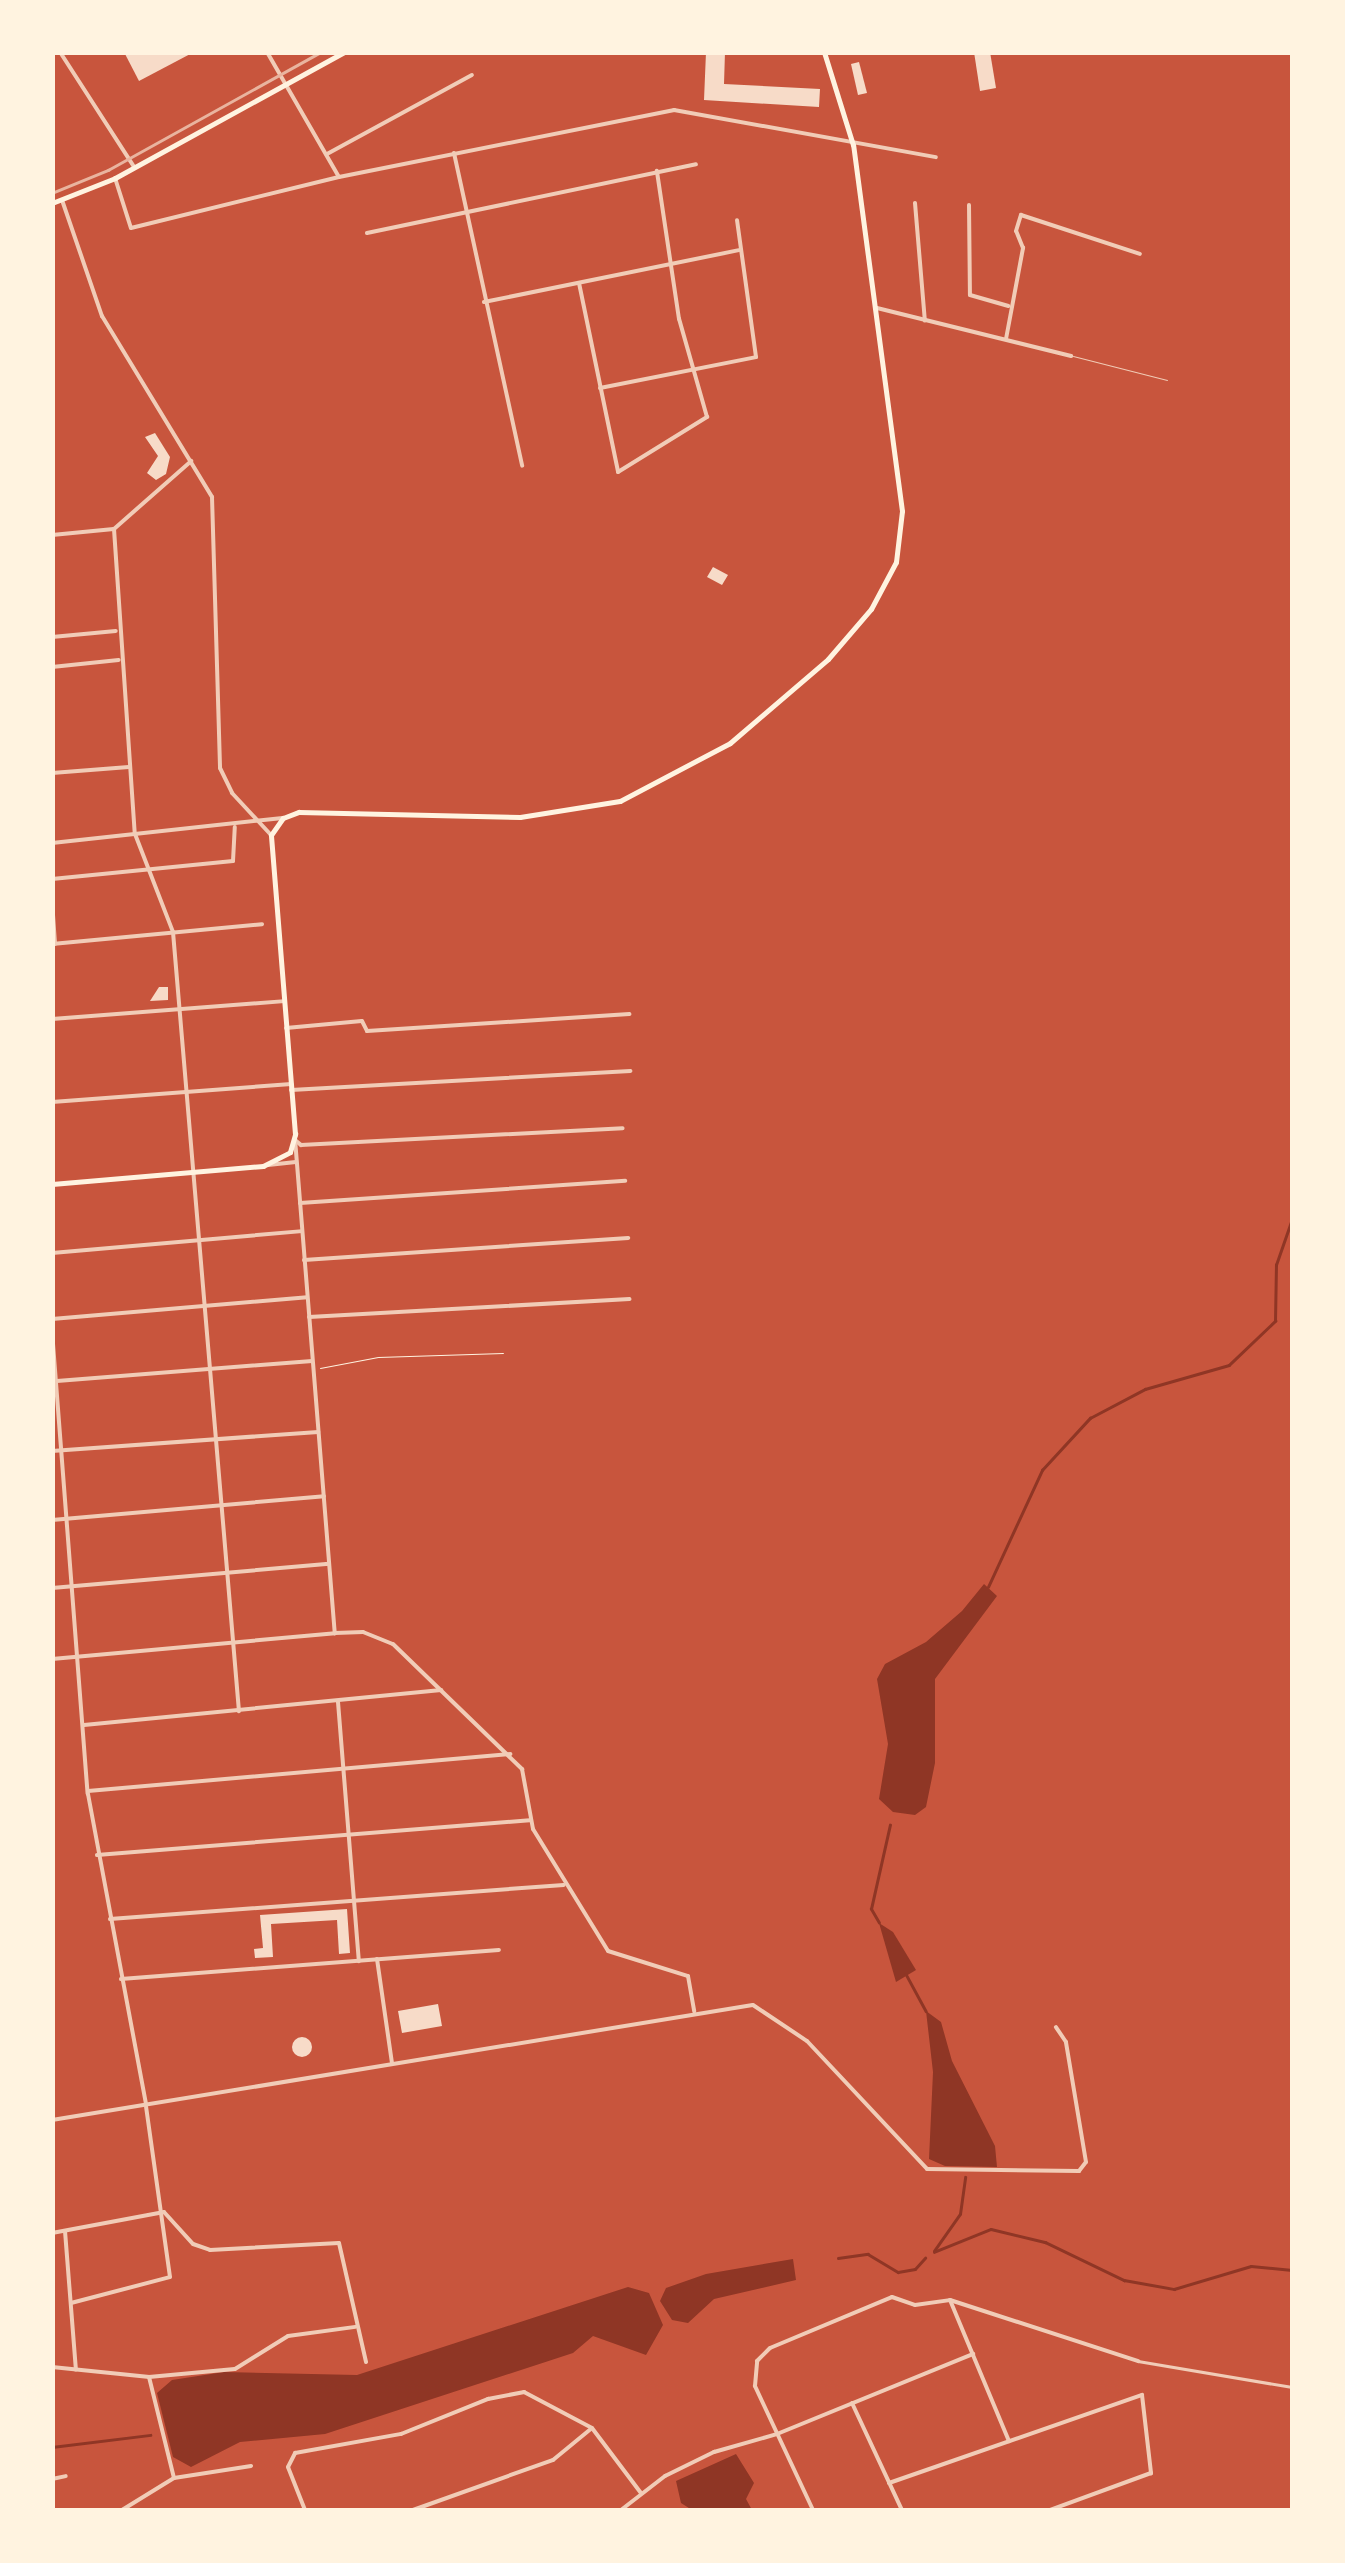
<!DOCTYPE html>
<style>
body{margin:0}
#map{position:relative;width:1345px;height:2563px;overflow:hidden;background:#c8553d;font-family:"Fira Sans",sans-serif}
div>[style]{position:absolute}
[style*='--x']{left:calc(var(--x)*1px);top:calc(var(--y)*1px);width:calc(var(--w)*1px);rotate:calc(var(--a)*1deg)}
.water>*{inset:0;background:#8f3625}
.stream>*{height:2.5px;margin:-1.25px;padding:0 1.25px;transform-origin:1.25px;border-radius:1.25px;background:#8f3625}
.building>*{inset:0;background:#f7dbc8}
.round{border-radius:50%}
.path>*{height:1px;margin:-0.5px;padding:0 0.5px;transform-origin:0.5px;border-radius:0.5px;background:#fff3e0}
.service>*{height:1px;margin:-0.5px;padding:0 0.5px;transform-origin:0.5px;border-radius:0.5px;background:#f1ccb7}
.pedestrian>*{height:2.5px;margin:-1.25px;padding:0 1.25px;transform-origin:1.25px;border-radius:1.25px;background:#f1ccb7}
.minor>*{height:4px;margin:-2px;padding:0 2px;transform-origin:2px;border-radius:2px;background:#f1ccb7}
.tertiary>*{height:4px;margin:-2px;padding:0 2px;transform-origin:2px;border-radius:2px;background:#f1ccb7}
.secondary>*{height:5px;margin:-2.5px;padding:0 2.5px;transform-origin:2.5px;border-radius:2.5px;background:#fff3e0}
.primary>*{height:5px;margin:-2.5px;padding:0 2.5px;transform-origin:2.5px;border-radius:2.5px;background:#fff3e0}
.tram>*{height:2.5px;margin:-1.25px;padding:0 1.25px;transform-origin:1.25px;border-radius:1.25px;background:#e9b49f}
span{translate:-50% -50%;white-space:nowrap;text-align:center;line-height:1.15;-webkit-text-stroke:8px #fff3e0;paint-order:stroke}
.frame{position:absolute;inset:0;border:55px solid #fff3e0;pointer-events:none}
</style>
<div id="map">
<div class="water">
<div style="clip-path:polygon(984px 1584px,997px 1596px,935px 1679px,935px 1763px,926px 1807px,915px 1815px,893px 1812px,879px 1799px,888px 1744px,877px 1679px,885px 1664px,926px 1642px,962px 1611px)"></div>
<div style="clip-path:polygon(879px 1923px,893px 1932px,916px 1970px,896px 1982px)"></div>
<div style="clip-path:polygon(926px 2011px,941px 2022px,952px 2061px,995px 2146px,997px 2167px,945px 2166px,929px 2159px,933px 2072px)"></div>
<div style="clip-path:polygon(793px 2259px,796px 2280px,714px 2299px,688px 2323px,672px 2320px,660px 2301px,666px 2288px,706px 2274px)"></div>
<div style="clip-path:polygon(628px 2287px,649px 2293px,663px 2325px,646px 2355px,593px 2336px,573px 2353px,325px 2434px,240px 2442px,191px 2467px,173px 2457px,157px 2393px,172px 2380px,224px 2372px,357px 2375px)"></div>
<div style="clip-path:polygon(736px 2454px,754px 2483px,746px 2499px,752px 2510px,692px 2510px,681px 2503px,676px 2481px)"></div>
</div>
<div class="stream">
<div style="--x:988;--y:1587;--w:129;--a:-65.2"></div>
<div style="--x:1042;--y:1470;--w:71;--a:-47.3"></div>
<div style="--x:1090;--y:1418;--w:62;--a:-27.8"></div>
<div style="--x:1145;--y:1389;--w:87;--a:-15.9"></div>
<div style="--x:1229;--y:1365;--w:64;--a:-43.7"></div>
<div style="--x:1275;--y:1321;--w:56;--a:-89"></div>
<div style="--x:1276;--y:1265;--w:49;--a:-70.8"></div>
<div style="--x:879;--y:1923;--w:16;--a:-120"></div>
<div style="--x:871;--y:1909;--w:86;--a:-77.3"></div>
<div style="--x:906;--y:1974;--w:42;--a:61.6"></div>
<div style="--x:934;--y:2251;--w:45;--a:-54.9"></div>
<div style="--x:960;--y:2214;--w:37;--a:-82"></div>
<div style="--x:934;--y:2252;--w:61;--a:-22"></div>
<div style="--x:991;--y:2229;--w:56;--a:13.5"></div>
<div style="--x:1045;--y:2242;--w:88;--a:25.7"></div>
<div style="--x:1124;--y:2280;--w:51;--a:10.2"></div>
<div style="--x:1174;--y:2289;--w:80;--a:-16.6"></div>
<div style="--x:1251;--y:2266;--w:41;--a:5.6"></div>
<div style="--x:838;--y:2258;--w:30;--a:-8"></div>
<div style="--x:868;--y:2254;--w:35;--a:31"></div>
<div style="--x:898;--y:2272;--w:17;--a:-10"></div>
<div style="--x:915;--y:2269;--w:15;--a:-48"></div>
<div style="--x:52;--y:2447;--w:99;--a:-7"></div>
</div>
<div class="building">
<div style="clip-path:polygon(124px 52px,194px 52px,139px 81px)"></div>
<div style="clip-path:polygon(706px 52px,725px 52px,724px 84px,820px 89px,819px 107px,704px 100px)"></div>
<div style="clip-path:polygon(974px 52px,990px 52px,996px 88px,980px 91px)"></div>
<div style="clip-path:polygon(859px 62px,867px 93px,858px 95px,851px 64px)"></div>
<div style="clip-path:polygon(155px 433px,170px 457px,166px 474px,156px 480px,147px 473px,158px 456px,145px 437px)"></div>
<div style="clip-path:polygon(713px 567px,728px 575px,722px 585px,707px 577px)"></div>
<div style="clip-path:polygon(159px 987px,168px 987px,168px 1000px,150px 1001px)"></div>
<div style="clip-path:polygon(347px 1909px,350px 1953px,339px 1954px,337px 1920px,271px 1924px,273px 1957px,255px 1958px,254px 1949px,263px 1948px,260px 1915px)"></div>
<div style="clip-path:polygon(438px 2004px,442px 2026px,402px 2033px,398px 2011px)"></div>
<div class="round" style="left:292px;top:2037px;width:20px;height:20px"></div>
</div>
<div class="path">
<div style="--x:320;--y:1368;--w:59;--a:-10.7"></div>
<div style="--x:378;--y:1357;--w:125;--a:-1.8"></div>
</div>
<div class="service">
<div style="--x:1073;--y:356;--w:97;--a:14.3"></div>
</div>
<div class="pedestrian">
<div style="--x:1138;--y:2361;--w:156;--a:9.6"></div>
</div>
<div class="minor">
<div style="--x:60;--y:52;--w:137;--a:57.2"></div>
<div style="--x:267;--y:52;--w:144;--a:60.1"></div>
<div style="--x:454;--y:153;--w:320;--a:77.7"></div>
<div style="--x:327;--y:154;--w:165;--a:-28.6"></div>
<div style="--x:115;--y:178;--w:52;--a:72.3"></div>
<div style="--x:131;--y:228;--w:214;--a:-13.8"></div>
<div style="--x:339;--y:177;--w:342;--a:-11.3"></div>
<div style="--x:674;--y:110;--w:266;--a:10.2"></div>
<div style="--x:62;--y:200;--w:123;--a:71"></div>
<div style="--x:102;--y:316;--w:212;--a:58.7"></div>
<div style="--x:212;--y:497;--w:271;--a:88.3"></div>
<div style="--x:220;--y:768;--w:28;--a:64"></div>
<div style="--x:232;--y:793;--w:57;--a:47.1"></div>
<div style="--x:915;--y:203;--w:118;--a:85.2"></div>
<div style="--x:969;--y:205;--w:90;--a:89.4"></div>
<div style="--x:970;--y:295;--w:40;--a:16"></div>
<div style="--x:367;--y:233;--w:336;--a:-11.8"></div>
<div style="--x:579;--y:283;--w:193;--a:78.3"></div>
<div style="--x:618;--y:472;--w:105;--a:-31.7"></div>
<div style="--x:707;--y:417;--w:102;--a:-105.9"></div>
<div style="--x:679;--y:319;--w:150;--a:-98.5"></div>
<div style="--x:484;--y:302;--w:260;--a:-11.5"></div>
<div style="--x:877;--y:308;--w:200;--a:13.9"></div>
<div style="--x:1006;--y:339;--w:93;--a:-79.4"></div>
<div style="--x:1023;--y:248;--w:18;--a:-112"></div>
<div style="--x:1016;--y:231;--w:17;--a:-73"></div>
<div style="--x:1021;--y:215;--w:125;--a:18.1"></div>
<div style="--x:600;--y:388;--w:159;--a:-11.2"></div>
<div style="--x:756;--y:357;--w:138;--a:-97.9"></div>
<div style="--x:114;--y:529;--w:306;--a:86.1"></div>
<div style="--x:135;--y:834;--w:105;--a:68.8"></div>
<div style="--x:173;--y:932;--w:782;--a:85.16"></div>
<div style="--x:52;--y:535;--w:62;--a:-5.5"></div>
<div style="--x:114;--y:529;--w:103;--a:-41.4"></div>
<div style="--x:52;--y:637;--w:64;--a:-5.4"></div>
<div style="--x:52;--y:667;--w:67;--a:-6"></div>
<div style="--x:52;--y:773;--w:77;--a:-4.5"></div>
<div style="--x:52;--y:843;--w:232;--a:-6.2"></div>
<div style="--x:52;--y:879;--w:182;--a:-5.7"></div>
<div style="--x:233;--y:861;--w:34;--a:-87"></div>
<div style="--x:53;--y:915;--w:29;--a:86"></div>
<div style="--x:52;--y:944;--w:211;--a:-5.4"></div>
<div style="--x:52;--y:1019;--w:233;--a:-4.4"></div>
<div style="--x:286;--y:1028;--w:76;--a:-5.3"></div>
<div style="--x:362;--y:1021;--w:11;--a:63"></div>
<div style="--x:367;--y:1031;--w:263;--a:-3.7"></div>
<div style="--x:291;--y:1090;--w:340;--a:-3.2"></div>
<div style="--x:52;--y:1102;--w:240;--a:-4.3"></div>
<div style="--x:295;--y:1139;--w:496;--a:85.4"></div>
<div style="--x:295;--y:1140;--w:8;--a:40"></div>
<div style="--x:301;--y:1145;--w:322;--a:-3"></div>
<div style="--x:268;--y:1165;--w:28;--a:-6"></div>
<div style="--x:300;--y:1203;--w:326;--a:-3.9"></div>
<div style="--x:52;--y:1253;--w:251;--a:-5"></div>
<div style="--x:304;--y:1260;--w:325;--a:-3.9"></div>
<div style="--x:309;--y:1317;--w:321;--a:-3.2"></div>
<div style="--x:52;--y:1319;--w:256;--a:-4.9"></div>
<div style="--x:57;--y:1381;--w:256;--a:-4.5"></div>
<div style="--x:52;--y:1451;--w:267;--a:-4.1"></div>
<div style="--x:52;--y:1520;--w:273;--a:-5"></div>
<div style="--x:52;--y:1588;--w:278;--a:-5"></div>
<div style="--x:52;--y:1659;--w:284;--a:-5.2"></div>
<div style="--x:335;--y:1633;--w:28;--a:-2"></div>
<div style="--x:363;--y:1632;--w:32;--a:22"></div>
<div style="--x:393;--y:1644;--w:180;--a:44.1"></div>
<div style="--x:522;--y:1769;--w:61;--a:79.6"></div>
<div style="--x:533;--y:1829;--w:143;--a:58.4"></div>
<div style="--x:608;--y:1951;--w:84;--a:17.4"></div>
<div style="--x:688;--y:1976;--w:36;--a:80"></div>
<div style="--x:338;--y:1702;--w:260;--a:85.4"></div>
<div style="--x:84;--y:1725;--w:359;--a:-5.6"></div>
<div style="--x:88;--y:1791;--w:424;--a:-5"></div>
<div style="--x:97;--y:1855;--w:434;--a:-4.6"></div>
<div style="--x:110;--y:1919;--w:455;--a:-4.3"></div>
<div style="--x:377;--y:1959;--w:105;--a:81.8"></div>
<div style="--x:121;--y:1979;--w:379;--a:-4.4"></div>
<div style="--x:52;--y:2120;--w:710;--a:-9.32"></div>
<div style="--x:753;--y:2005;--w:65;--a:33.7"></div>
<div style="--x:807;--y:2041;--w:175;--a:46.8"></div>
<div style="--x:927;--y:2169;--w:152;--a:0.8"></div>
<div style="--x:1079;--y:2171;--w:11;--a:-52"></div>
<div style="--x:1086;--y:2162;--w:122;--a:-99.5"></div>
<div style="--x:1066;--y:2042;--w:18;--a:-124"></div>
<div style="--x:164;--y:2212;--w:43;--a:47.8"></div>
<div style="--x:193;--y:2244;--w:18;--a:19"></div>
<div style="--x:210;--y:2250;--w:129;--a:-3.1"></div>
<div style="--x:339;--y:2243;--w:122;--a:77.2"></div>
<div style="--x:65;--y:2231;--w:139;--a:85.5"></div>
<div style="--x:52;--y:2233;--w:114;--a:-10.6"></div>
<div style="--x:950;--y:2300;--w:153;--a:67.3"></div>
<div style="--x:71;--y:2303;--w:102;--a:-14.7"></div>
<div style="--x:170;--y:2277;--w:172;--a:-98"></div>
<div style="--x:52;--y:2367;--w:98;--a:5.9"></div>
<div style="--x:149;--y:2377;--w:86;--a:-5.3"></div>
<div style="--x:235;--y:2369;--w:62;--a:-31.9"></div>
<div style="--x:288;--y:2336;--w:68;--a:-7.7"></div>
<div style="--x:149;--y:2377;--w:104;--a:76.1"></div>
<div style="--x:852;--y:2403;--w:118;--a:65"></div>
<div style="--x:52;--y:2479;--w:14;--a:-12"></div>
<div style="--x:889;--y:2483;--w:268;--a:-19.2"></div>
<div style="--x:1142;--y:2395;--w:79;--a:83.4"></div>
<div style="--x:1151;--y:2473;--w:108;--a:159.9"></div>
<div style="--x:122;--y:2510;--w:61;--a:-31.6"></div>
<div style="--x:174;--y:2478;--w:78;--a:-8.9"></div>
<div style="--x:305;--y:2510;--w:46;--a:-111.6"></div>
<div style="--x:288;--y:2467;--w:16;--a:-63"></div>
<div style="--x:295;--y:2453;--w:108;--a:-10.2"></div>
<div style="--x:401;--y:2434;--w:94;--a:-21.9"></div>
<div style="--x:488;--y:2399;--w:37;--a:-11"></div>
<div style="--x:524;--y:2392;--w:77;--a:27.9"></div>
<div style="--x:592;--y:2428;--w:81;--a:53"></div>
<div style="--x:413;--y:2510;--w:149;--a:-19.7"></div>
<div style="--x:553;--y:2460;--w:50;--a:-39.4"></div>
<div style="--x:621;--y:2510;--w:56;--a:-37.7"></div>
<div style="--x:665;--y:2476;--w:55;--a:-26.1"></div>
<div style="--x:714;--y:2452;--w:66;--a:-15.9"></div>
<div style="--x:777;--y:2434;--w:212;--a:-22.2"></div>
<div style="--x:813;--y:2510;--w:137;--a:-115.1"></div>
<div style="--x:755;--y:2386;--w:25;--a:-85"></div>
<div style="--x:757;--y:2361;--w:18;--a:-45"></div>
<div style="--x:770;--y:2348;--w:132;--a:-22.7"></div>
<div style="--x:892;--y:2297;--w:24;--a:19"></div>
<div style="--x:915;--y:2305;--w:35;--a:-8"></div>
<div style="--x:950;--y:2300;--w:198;--a:18"></div>
</div>
<div class="tertiary">
<div style="--x:52;--y:1331;--w:464;--a:85.6"></div>
<div style="--x:88;--y:1794;--w:316;--a:79.4"></div>
</div>
<div class="secondary">
<div style="--x:52;--y:1184;--w:212;--a:-4.9"></div>
<div style="--x:263;--y:1166;--w:30;--a:-27"></div>
<div style="--x:290;--y:1152;--w:19;--a:-74"></div>
<div style="--x:295;--y:1134;--w:300;--a:-94.6"></div>
<div style="--x:271;--y:835;--w:21;--a:-55"></div>
<div style="--x:283;--y:818;--w:17;--a:-21"></div>
<div style="--x:299;--y:812;--w:221;--a:1.3"></div>
<div style="--x:520;--y:817;--w:101;--a:-9.1"></div>
<div style="--x:620;--y:801;--w:124;--a:-27.8"></div>
<div style="--x:730;--y:743;--w:129;--a:-40.6"></div>
<div style="--x:828;--y:659;--w:66;--a:-49.3"></div>
<div style="--x:871;--y:609;--w:53;--a:-62"></div>
<div style="--x:896;--y:562;--w:51;--a:-83.3"></div>
<div style="--x:902;--y:511;--w:369;--a:-97.6"></div>
<div style="--x:853;--y:145;--w:97;--a:-107.3"></div>
</div>
<div class="primary">
<div style="--x:52;--y:203;--w:68;--a:-21.6"></div>
<div style="--x:115;--y:178;--w:261;--a:-28.8"></div>
</div>
<div class="tram">
<div style="--x:52;--y:193;--w:61;--a:-22.3"></div>
<div style="--x:108;--y:170;--w:244;--a:-29"></div>
</div>
<div class="frame"></div>
</div>
